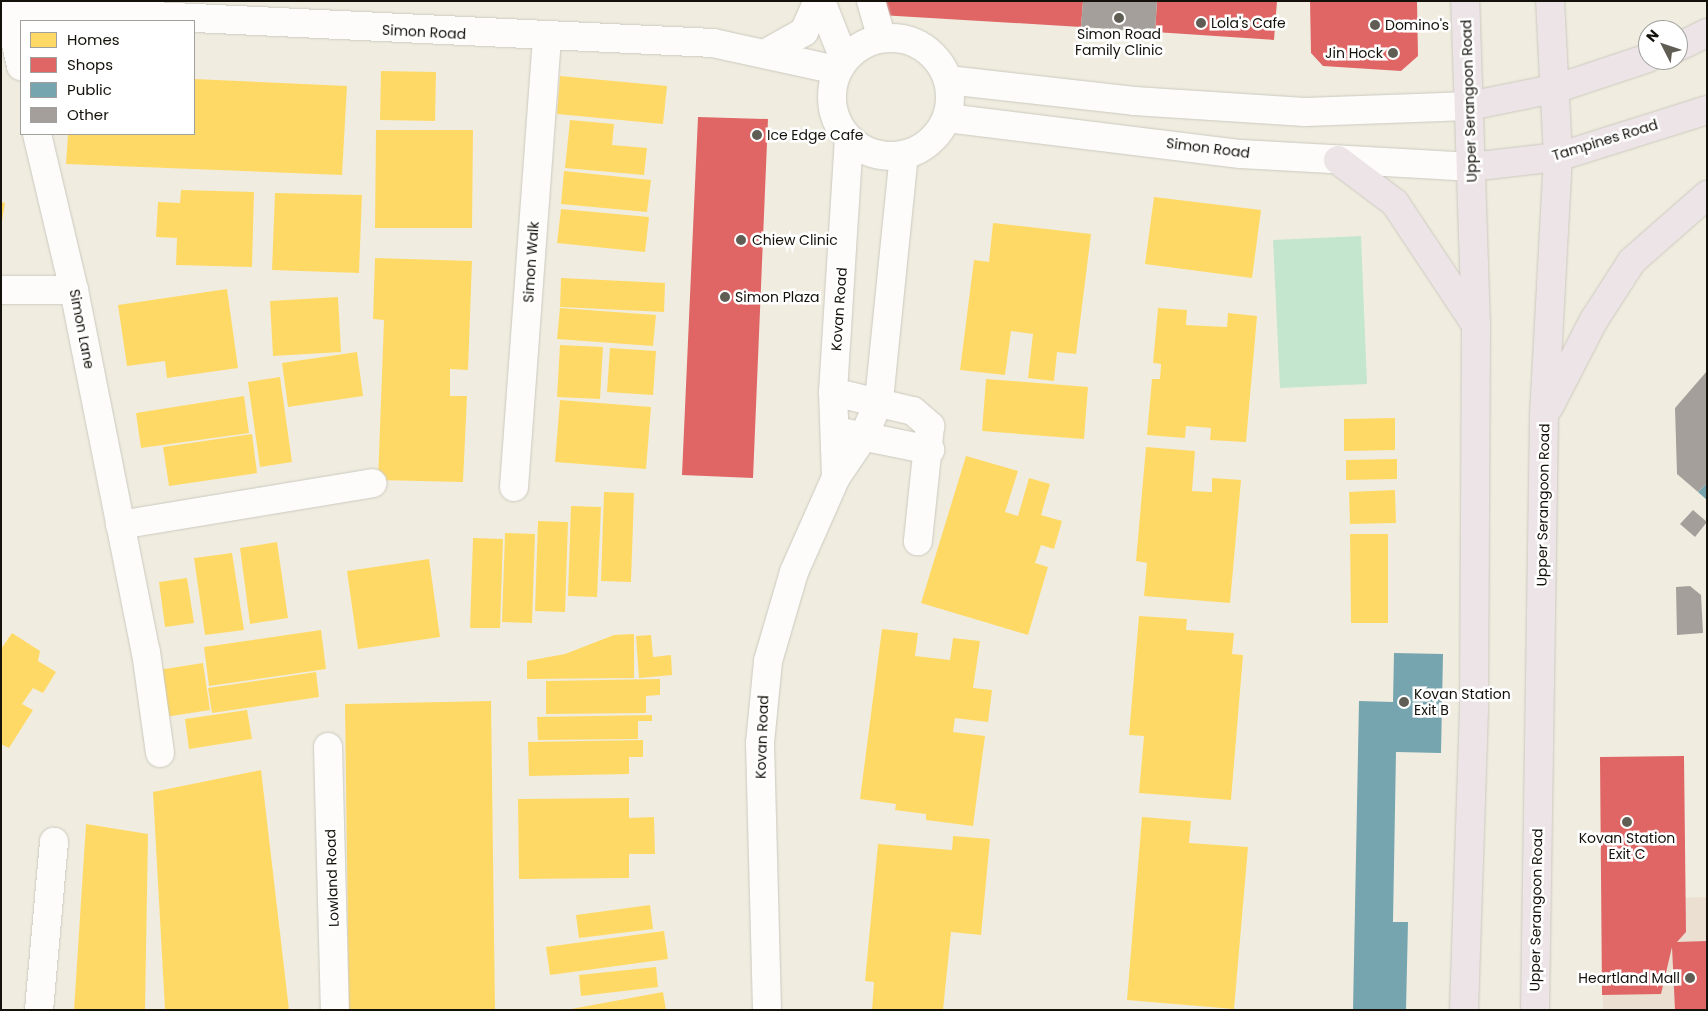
<!DOCTYPE html>
<style>
body{margin:0}
#map{position:relative;width:1708px;height:1011px;overflow:hidden;background:#f0ede0;font-family:Poppins,sans-serif}
div>[style]{position:absolute}
[style*='--x']{left:calc(var(--x)*1px);top:calc(var(--y)*1px);width:calc(var(--w)*1px);rotate:calc(var(--a)*1deg)}
.commercial>*{inset:0;background:#ebdfd1}
.green>*{inset:0;background:#c4e5ce}
.homes>*{inset:0;background:#ffd966}
.shops>*{inset:0;background:#e06666}
.public>*{inset:0;background:#76a5af}
.building>*{inset:0;background:#a59f9b}
.roads{filter:drop-shadow(0 0 1px #cbc9bf) drop-shadow(0 0 1px #cbc9bf)}
.minor>*{height:28px;margin:-14px;padding:0 14px;transform-origin:14px;border-radius:14px;background:#fdfcfa}
.minor>.ring{margin:-14px;padding:0;box-sizing:content-box;background:none;border:28px solid #fdfcfa;border-radius:50%}
.major>*{height:28px;margin:-14px;padding:0 14px;transform-origin:14px;border-radius:14px;background:#ede4e7}
.dots>*{width:14px;height:14px;translate:-50% -50%;box-sizing:border-box;border:2px solid #fff;border-radius:50%}
span{translate:-50% -50%;white-space:nowrap;text-align:center;line-height:1.15;-webkit-text-stroke:5px #fff;paint-order:stroke}
.poi-label{font-size:14px;color:#131109}
.left{translate:0 -50%;text-align:left}
.right{translate:-100% -50%;text-align:right}
.street-label{font-size:14px;color:#131109}
.frame{position:absolute;inset:0;border:2px solid #131109;pointer-events:none}
.legend{position:absolute;left:20px;top:20px;width:175px;height:115px;box-sizing:border-box;background:#fff;border:1px solid #a1a09d;margin:0;padding:6px 9px;list-style:none;font-size:15px;color:#131109}
.legend li{display:flex;align-items:center;gap:10px;height:25px}
.legend b{width:25px;border:1px solid #a1a09d}
.north{position:absolute;left:1638px;top:20px;width:50px;height:50px;box-sizing:border-box;background:#fff;border:1px solid #a1a09d;border-radius:50%;rotate:311deg;font-size:14px;font-weight:700;line-height:20px;text-align:center;color:#131109}
.north::after{content:'';display:block;margin:auto;width:18px;height:22px;background:#605e54;clip-path:polygon(50% 0,100% 100%,50% 72%,0 100%)}
</style>
<div id="map">
<div class="commercial">
<div style="clip-path:polygon(1707px 897px,1707px 1010px,1603px 1010px,1602px 970px,1638px 899px)"></div>
</div>
<div class="green">
<div style="clip-path:polygon(1361px 236px,1367px 384px,1280px 388px,1273px 240px)"></div>
</div>
<div class="homes">
<div style="clip-path:polygon(381px 71px,436px 72px,435px 121px,380px 120px)"></div>
<div style="clip-path:polygon(560px 76px,667px 86px,663px 124px,557px 114px)"></div>
<div style="clip-path:polygon(194px 79px,347px 86px,342px 175px,66px 164px,68px 134px,194px 134px)"></div>
<div style="clip-path:polygon(570px 120px,614px 124px,612px 145px,647px 148px,644px 175px,565px 168px)"></div>
<div style="clip-path:polygon(376px 130px,473px 130px,472px 228px,375px 228px)"></div>
<div style="clip-path:polygon(564px 171px,651px 180px,647px 212px,561px 204px)"></div>
<div style="clip-path:polygon(181px 190px,254px 192px,252px 267px,176px 265px,177px 238px,156px 237px,158px 202px,180px 203px)"></div>
<div style="clip-path:polygon(275px 193px,362px 195px,359px 273px,272px 270px)"></div>
<div style="clip-path:polygon(1154px 197px,1261px 210px,1252px 278px,1145px 264px)"></div>
<div style="clip-path:polygon(1px 202px,5px 203px,2px 221px,1px 221px)"></div>
<div style="clip-path:polygon(561px 209px,649px 217px,645px 252px,557px 243px)"></div>
<div style="clip-path:polygon(993px 223px,1091px 234px,1076px 354px,1057px 352px,1054px 381px,1028px 378px,1033px 334px,1011px 331px,1005px 375px,960px 370px,974px 260px,989px 262px)"></div>
<div style="clip-path:polygon(375px 258px,472px 261px,468px 370px,450px 369px,450px 396px,467px 396px,463px 482px,378px 480px,384px 320px,373px 319px)"></div>
<div style="clip-path:polygon(561px 278px,665px 283px,664px 312px,560px 307px)"></div>
<div style="clip-path:polygon(227px 289px,238px 368px,167px 378px,165px 361px,127px 366px,118px 305px)"></div>
<div style="clip-path:polygon(338px 297px,341px 352px,273px 356px,270px 301px)"></div>
<div style="clip-path:polygon(560px 308px,656px 315px,653px 346px,557px 339px)"></div>
<div style="clip-path:polygon(1158px 308px,1187px 310px,1186px 325px,1227px 327px,1228px 313px,1257px 316px,1246px 442px,1210px 440px,1211px 428px,1186px 426px,1185px 438px,1147px 435px,1152px 379px,1160px 379px,1161px 364px,1153px 363px)"></div>
<div style="clip-path:polygon(560px 345px,603px 347px,600px 399px,557px 397px)"></div>
<div style="clip-path:polygon(610px 348px,656px 351px,653px 395px,607px 392px)"></div>
<div style="clip-path:polygon(357px 352px,363px 396px,288px 407px,282px 363px)"></div>
<div style="clip-path:polygon(280px 377px,292px 462px,260px 467px,248px 382px)"></div>
<div style="clip-path:polygon(986px 379px,1088px 387px,1084px 439px,982px 431px)"></div>
<div style="clip-path:polygon(244px 396px,249px 433px,141px 448px,136px 413px)"></div>
<div style="clip-path:polygon(560px 400px,651px 407px,646px 469px,555px 462px)"></div>
<div style="clip-path:polygon(1395px 418px,1395px 450px,1344px 451px,1344px 419px)"></div>
<div style="clip-path:polygon(252px 434px,257px 473px,169px 486px,163px 447px)"></div>
<div style="clip-path:polygon(1146px 447px,1195px 451px,1192px 491px,1212px 492px,1212px 478px,1241px 480px,1230px 603px,1144px 596px,1147px 563px,1136px 561px)"></div>
<div style="clip-path:polygon(966px 456px,1018px 471px,1005px 512px,1018px 516px,1029px 478px,1050px 484px,1041px 515px,1062px 521px,1054px 549px,1041px 545px,1035px 563px,1048px 567px,1028px 635px,921px 603px)"></div>
<div style="clip-path:polygon(1397px 459px,1397px 479px,1346px 480px,1346px 460px)"></div>
<div style="clip-path:polygon(1395px 490px,1396px 523px,1350px 524px,1349px 492px)"></div>
<div style="clip-path:polygon(604px 492px,634px 493px,631px 582px,601px 581px)"></div>
<div style="clip-path:polygon(571px 506px,601px 507px,597px 597px,568px 596px)"></div>
<div style="clip-path:polygon(538px 521px,568px 522px,565px 612px,535px 611px)"></div>
<div style="clip-path:polygon(505px 533px,535px 534px,532px 623px,502px 622px)"></div>
<div style="clip-path:polygon(1350px 534px,1388px 534px,1388px 623px,1351px 623px)"></div>
<div style="clip-path:polygon(473px 538px,503px 539px,500px 628px,470px 628px)"></div>
<div style="clip-path:polygon(277px 542px,288px 618px,250px 624px,240px 548px)"></div>
<div style="clip-path:polygon(232px 553px,244px 630px,205px 635px,194px 558px)"></div>
<div style="clip-path:polygon(429px 559px,440px 637px,358px 649px,347px 571px)"></div>
<div style="clip-path:polygon(187px 578px,194px 623px,165px 627px,159px 582px)"></div>
<div style="clip-path:polygon(1139px 616px,1187px 619px,1186px 630px,1234px 633px,1232px 654px,1243px 655px,1231px 800px,1139px 793px,1144px 736px,1129px 735px)"></div>
<div style="clip-path:polygon(882px 629px,918px 633px,915px 656px,950px 660px,953px 638px,980px 641px,973px 688px,992px 690px,988px 722px,955px 718px,953px 732px,985px 736px,973px 826px,926px 820px,926px 814px,895px 810px,896px 804px,860px 799px)"></div>
<div style="clip-path:polygon(321px 630px,326px 669px,209px 686px,204px 647px)"></div>
<div style="clip-path:polygon(12px 633px,40px 651px,38px 661px,56px 672px,43px 693px,33px 688px,22px 704px,33px 710px,9px 748px,1px 744px,1px 649px)"></div>
<div style="clip-path:polygon(634px 634px,634px 678px,527px 679px,527px 661px,565px 654px,614px 635px)"></div>
<div style="clip-path:polygon(651px 635px,653px 657px,671px 655px,672px 675px,639px 678px,636px 636px)"></div>
<div style="clip-path:polygon(203px 663px,210px 710px,165px 717px,158px 670px)"></div>
<div style="clip-path:polygon(316px 672px,319px 697px,212px 713px,208px 688px)"></div>
<div style="clip-path:polygon(660px 679px,660px 695px,646px 696px,646px 713px,546px 714px,546px 681px)"></div>
<div style="clip-path:polygon(491px 701px,495px 1010px,349px 1010px,345px 704px)"></div>
<div style="clip-path:polygon(247px 710px,252px 739px,189px 749px,185px 719px)"></div>
<div style="clip-path:polygon(652px 715px,652px 721px,638px 721px,638px 739px,538px 740px,537px 717px)"></div>
<div style="clip-path:polygon(643px 740px,643px 757px,629px 757px,629px 774px,529px 776px,528px 742px)"></div>
<div style="clip-path:polygon(261px 770px,289px 1010px,165px 1010px,153px 792px)"></div>
<div style="clip-path:polygon(629px 798px,629px 818px,654px 817px,655px 854px,629px 854px,629px 878px,519px 879px,518px 799px)"></div>
<div style="clip-path:polygon(1142px 817px,1191px 821px,1189px 843px,1248px 847px,1234px 1009px,1127px 1000px)"></div>
<div style="clip-path:polygon(86px 824px,148px 834px,145px 1010px,74px 1010px)"></div>
<div style="clip-path:polygon(953px 836px,990px 839px,981px 935px,951px 932px,943px 1010px,872px 1010px,874px 982px,865px 981px,878px 844px,952px 850px)"></div>
<div style="clip-path:polygon(650px 905px,653px 929px,579px 938px,576px 915px)"></div>
<div style="clip-path:polygon(664px 931px,668px 959px,550px 975px,546px 947px)"></div>
<div style="clip-path:polygon(656px 967px,658px 987px,581px 996px,579px 975px)"></div>
<div style="clip-path:polygon(663px 992px,666px 1010px,571px 1010px,571px 1009px)"></div>
</div>
<div class="shops">
<div style="clip-path:polygon(881px 1px,1083px 1px,1081px 27px,880px 15px)"></div>
<div style="clip-path:polygon(1157px 1px,1277px 1px,1274px 40px,1155px 32px)"></div>
<div style="clip-path:polygon(1310px 1px,1417px 1px,1418px 56px,1401px 71px,1323px 66px,1311px 53px)"></div>
<div style="clip-path:polygon(698px 117px,768px 119px,753px 478px,682px 475px)"></div>
<div style="clip-path:polygon(1684px 756px,1686px 932px,1677px 942px,1707px 941px,1707px 1010px,1675px 1010px,1672px 947px,1661px 994px,1602px 995px,1600px 757px)"></div>
</div>
<div class="public">
<div style="clip-path:polygon(1707px 483px,1707px 500px,1698px 492px)"></div>
<div style="clip-path:polygon(1394px 653px,1443px 654px,1441px 753px,1396px 752px,1393px 922px,1408px 922px,1406px 1010px,1353px 1010px,1359px 701px,1393px 702px)"></div>
</div>
<div class="building">
<div style="clip-path:polygon(1083px 1px,1157px 1px,1155px 32px,1081px 27px)"></div>
<div style="clip-path:polygon(1707px 371px,1707px 483px,1698px 492px,1677px 474px,1675px 408px)"></div>
<div style="clip-path:polygon(1693px 510px,1707px 522px,1695px 537px,1680px 524px)"></div>
<div style="clip-path:polygon(1690px 586px,1701px 595px,1703px 633px,1677px 635px,1676px 587px)"></div>
</div>
<div class="roads">
<div class="minor">
<div style="--x:6;--y:1;--w:67;--a:77"></div>
<div style="--x:821;--y:1;--w:62;--a:68.4"></div>
<div style="--x:871;--y:1;--w:37;--a:74"></div>
<div style="--x:8;--y:9;--w:706;--a:2.76"></div>
<div style="--x:713;--y:43;--w:127;--a:12.3"></div>
<div class="ring" style="left:832px;top:38px;width:90px;height:90px"></div>
<div style="--x:768;--y:52;--w:41;--a:-29.1"></div>
<div style="--x:804;--y:32;--w:34;--a:-66"></div>
<div style="--x:948;--y:80;--w:187;--a:6.4"></div>
<div style="--x:1134;--y:101;--w:171;--a:3.7"></div>
<div style="--x:1305;--y:112;--w:164;--a:-2.1"></div>
<div style="--x:947;--y:118;--w:296;--a:7"></div>
<div style="--x:1241;--y:154;--w:230;--a:3.2"></div>
<div style="--x:37;--y:134;--w:160;--a:76.7"></div>
<div style="--x:74;--y:290;--w:369;--a:78.8"></div>
<div style="--x:146;--y:652;--w:102;--a:82.1"></div>
<div style="--x:1;--y:290;--w:73;--a:0"></div>
<div style="--x:833;--y:392;--w:82;--a:13.4"></div>
<div style="--x:913;--y:411;--w:23;--a:41"></div>
<div style="--x:930;--y:426;--w:116;--a:96"></div>
<div style="--x:846;--y:433;--w:86;--a:11.4"></div>
<div style="--x:836;--y:477;--w:85;--a:-92"></div>
<div style="--x:833;--y:392;--w:252;--a:-86.4"></div>
<div style="--x:514;--y:487;--w:450;--a:-85.8"></div>
<div style="--x:120;--y:525;--w:256;--a:-9.4"></div>
<div style="--x:328;--y:747;--w:263;--a:88.5"></div>
<div style="--x:39;--y:1010;--w:169;--a:-84.9"></div>
<div style="--x:767;--y:1010;--w:267;--a:-91.5"></div>
<div style="--x:760;--y:743;--w:82;--a:-84.4"></div>
<div style="--x:768;--y:661;--w:93;--a:-73.7"></div>
<div style="--x:794;--y:572;--w:104;--a:-66.1"></div>
<div style="--x:836;--y:477;--w:50;--a:-55.7"></div>
<div style="--x:864;--y:436;--w:39;--a:-67"></div>
<div style="--x:879;--y:400;--w:246;--a:-84.2"></div>
</div>
<div class="major">
<div style="--x:1678;--y:47;--w:32;--a:-26"></div>
<div style="--x:1469;--y:106;--w:91;--a:-11.4"></div>
<div style="--x:1558;--y:88;--w:95;--a:-18.4"></div>
<div style="--x:1338;--y:160;--w:71;--a:37"></div>
<div style="--x:1395;--y:203;--w:146;--a:56.4"></div>
<div style="--x:1471;--y:167;--w:88;--a:-6.6"></div>
<div style="--x:1558;--y:157;--w:156;--a:-17.5"></div>
<div style="--x:1549;--y:407;--w:98;--a:-62.7"></div>
<div style="--x:1594;--y:320;--w:70;--a:-57.2"></div>
<div style="--x:1632;--y:261;--w:100;--a:-41.3"></div>
<div style="--x:1464;--y:1010;--w:300;--a:-88.1"></div>
<div style="--x:1474;--y:710;--w:385;--a:-89.7"></div>
<div style="--x:1476;--y:325;--w:324;--a:-91.9"></div>
<div style="--x:1535;--y:1010;--w:595;--a:-89.13"></div>
<div style="--x:1544;--y:415;--w:258;--a:-86.9"></div>
<div style="--x:1558;--y:157;--w:156;--a:-92.9"></div>
</div>
</div>
<div class="dots">
<div style="left:1119px;top:18px;background:#605e54"></div>
<div style="left:1201px;top:23px;background:#605e54"></div>
<div style="left:1375px;top:25px;background:#605e54"></div>
<div style="left:1393px;top:53px;background:#605e54"></div>
<div style="left:757px;top:135px;background:#605e54"></div>
<div style="left:741px;top:240px;background:#605e54"></div>
<div style="left:725px;top:297px;background:#605e54"></div>
<div style="left:1404px;top:702px;background:#605e54"></div>
<div style="left:1627px;top:822px;background:#605e54"></div>
<div style="left:1690px;top:978px;background:#605e54"></div>
</div>
<div class="poi-label">
<span class="left" style="left:1211px;top:23px">Lola's Cafe</span>
<span class="left" style="left:1385px;top:25px">Domino's</span>
<span style="left:1119px;top:42px">Simon Road<br>Family Clinic</span>
<span class="right" style="left:1383px;top:53px">Jin Hock</span>
<span class="left" style="left:767px;top:135px">Ice Edge Cafe</span>
<span class="left" style="left:752px;top:240px">Chiew Clinic</span>
<span class="left" style="left:735px;top:297px">Simon Plaza</span>
<span class="left" style="left:1414px;top:702px">Kovan Station<br>Exit B</span>
<span style="left:1627px;top:846px">Kovan Station<br>Exit C</span>
<span class="right" style="left:1680px;top:978px">Heartland Mall</span>
</div>
<div class="street-label">
<span style="left:424px;top:32px;rotate:3deg">Simon Road</span>
<span style="left:1469px;top:101px;rotate:-92deg">Upper Serangoon Road</span>
<span style="left:1605px;top:140px;rotate:-17deg">Tampines Road</span>
<span style="left:1208px;top:148px;rotate:7deg">Simon Road</span>
<span style="left:531px;top:262px;rotate:-86deg">Simon Walk</span>
<span style="left:839px;top:309px;rotate:-86deg">Kovan Road</span>
<span style="left:82px;top:329px;rotate:79deg">Simon Lane</span>
<span style="left:1543px;top:505px;rotate:-89deg">Upper Serangoon Road</span>
<span style="left:762px;top:737px;rotate:-88deg">Kovan Road</span>
<span style="left:332px;top:878px;rotate:-92deg">Lowland Road</span>
<span style="left:1536px;top:910px;rotate:-89deg">Upper Serangoon Road</span>
</div>
<div class="frame"></div>
<ul class="legend">
<li><b style="height:14px;background:#ffd966"></b>Homes</li>
<li><b style="height:14px;background:#e06666"></b>Shops</li>
<li><b style="height:14px;background:#76a5af"></b>Public</li>
<li><b style="height:14px;background:#a59f9b"></b>Other</li>
</ul>
<div class="north">N</div>
</div>
